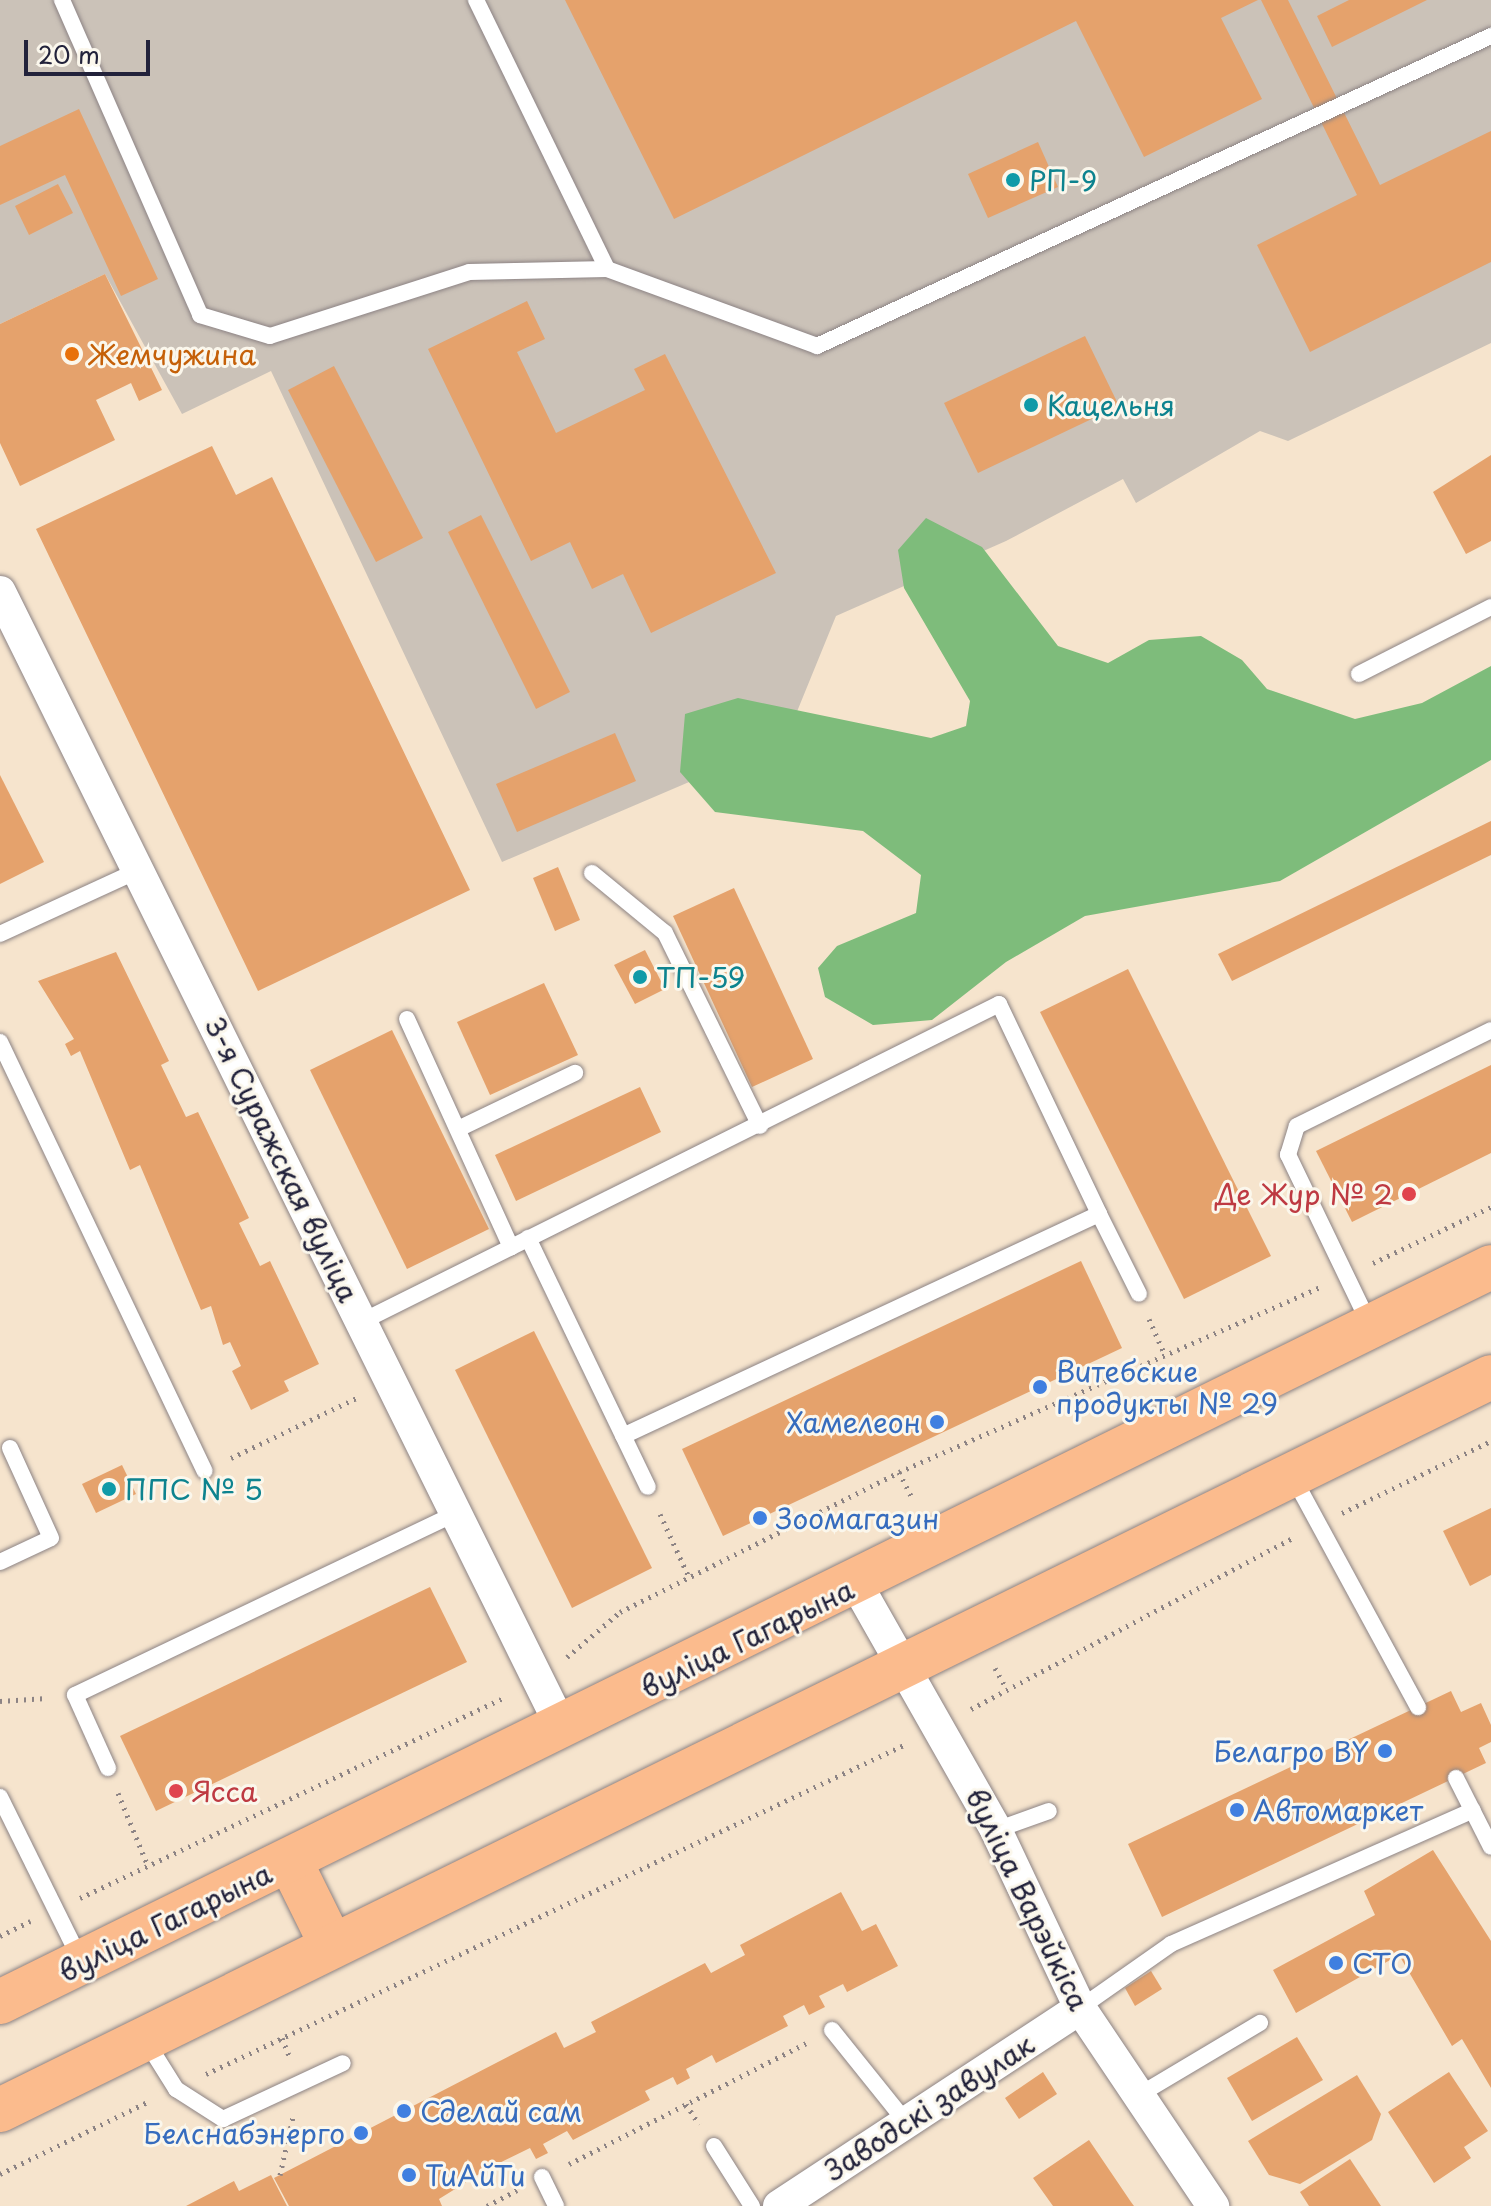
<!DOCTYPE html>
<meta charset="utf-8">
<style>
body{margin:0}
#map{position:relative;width:1491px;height:2206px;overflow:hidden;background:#f6e4cd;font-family:"Playpen Sans",sans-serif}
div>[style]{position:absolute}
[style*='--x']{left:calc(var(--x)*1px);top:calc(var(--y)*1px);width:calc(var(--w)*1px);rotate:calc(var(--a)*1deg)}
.industrial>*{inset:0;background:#cbc2b8}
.forest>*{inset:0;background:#7ebc7b}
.building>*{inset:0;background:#e5a26c}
.path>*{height:5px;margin-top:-2.5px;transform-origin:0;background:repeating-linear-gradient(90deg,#8c8384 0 2px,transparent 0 8px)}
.roads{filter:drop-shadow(0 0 2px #8c8384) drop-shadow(0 0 2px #8c8384)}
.service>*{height:16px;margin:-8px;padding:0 8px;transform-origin:8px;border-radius:8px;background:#fff}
.minor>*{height:32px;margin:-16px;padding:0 16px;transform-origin:16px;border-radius:16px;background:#fff}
.primary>*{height:44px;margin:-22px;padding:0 22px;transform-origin:22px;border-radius:22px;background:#fbbb8d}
.dots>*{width:22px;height:22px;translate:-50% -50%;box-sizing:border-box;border:4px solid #fbf7ec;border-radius:50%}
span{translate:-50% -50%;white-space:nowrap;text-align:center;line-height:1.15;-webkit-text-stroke:6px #fbf7ec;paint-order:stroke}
.culture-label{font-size:28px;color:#0d838f}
.left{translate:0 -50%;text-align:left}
.food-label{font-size:28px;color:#c56008}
.street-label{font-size:28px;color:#22223b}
.health-label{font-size:28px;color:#be3a42}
.right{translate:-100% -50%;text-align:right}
.shop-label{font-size:28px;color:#366cbe}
.scale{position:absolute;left:24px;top:40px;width:126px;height:36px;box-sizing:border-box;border:4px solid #22223b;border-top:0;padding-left:10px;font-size:24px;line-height:28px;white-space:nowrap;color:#22223b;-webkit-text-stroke:6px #fbf7ec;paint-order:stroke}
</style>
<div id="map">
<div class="industrial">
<div style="clip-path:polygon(0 0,1491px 0,1491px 343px,1288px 441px,1260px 431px,1136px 503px,1123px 479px,1006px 541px,836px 616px,785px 741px,502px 862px,271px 371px,182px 414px,105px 274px,0 324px)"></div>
</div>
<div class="forest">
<div style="clip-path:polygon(926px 518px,982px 547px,1058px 646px,1108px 663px,1149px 640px,1201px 636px,1242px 660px,1267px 689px,1355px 719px,1422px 703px,1491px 666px,1491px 760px,1280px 881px,1085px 916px,1006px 962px,932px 1020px,873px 1025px,825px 997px,818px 968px,837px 946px,916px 913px,921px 875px,863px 831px,715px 812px,680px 772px,685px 714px,738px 698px,931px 738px,966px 726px,970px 701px,904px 588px,898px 550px)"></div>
</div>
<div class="building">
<div style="clip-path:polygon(565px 0,1258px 0,1221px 18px,1262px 99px,1144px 157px,1076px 21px,674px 219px)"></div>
<div style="clip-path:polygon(1261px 0,1288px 0,1380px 185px,1491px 131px,1491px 262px,1310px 352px,1257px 245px,1357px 195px)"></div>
<div style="clip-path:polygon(1349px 0,1427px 0,1332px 47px,1317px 16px)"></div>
<div style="clip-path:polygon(79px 109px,158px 279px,121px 296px,65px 175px,0 205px,0 146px)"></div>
<div style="clip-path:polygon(1038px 142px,1058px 187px,988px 218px,968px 174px)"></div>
<div style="clip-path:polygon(58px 184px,73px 213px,29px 235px,15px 206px)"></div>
<div style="clip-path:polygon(105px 274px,162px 390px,139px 401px,131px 383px,96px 400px,115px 440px,20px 486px,0 443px,0 324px)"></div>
<div style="clip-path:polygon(527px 301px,545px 339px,517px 352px,556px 433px,645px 390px,634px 369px,665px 354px,776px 573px,651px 633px,623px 574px,592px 589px,570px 542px,531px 561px,428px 349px)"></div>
<div style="clip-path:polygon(1085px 336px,1119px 406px,978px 473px,944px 403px)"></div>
<div style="clip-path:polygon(334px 366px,423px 538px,376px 562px,288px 390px)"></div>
<div style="clip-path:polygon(212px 446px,236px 495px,272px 477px,470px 890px,258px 991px,36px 529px)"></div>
<div style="clip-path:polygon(1491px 455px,1491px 541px,1466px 554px,1433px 492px)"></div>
<div style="clip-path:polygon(481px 515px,570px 692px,536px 709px,448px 532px)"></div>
<div style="clip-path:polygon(615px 733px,636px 781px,517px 832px,496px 784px)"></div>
<div style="clip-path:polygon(0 775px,44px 862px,0 884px)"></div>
<div style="clip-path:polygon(1491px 821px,1491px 855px,1232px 981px,1218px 954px)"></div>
<div style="clip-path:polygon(558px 867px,580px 920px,555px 931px,533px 878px)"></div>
<div style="clip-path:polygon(734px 888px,813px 1059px,752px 1087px,673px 916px)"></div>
<div style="clip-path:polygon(645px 950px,665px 989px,635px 1004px,614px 965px)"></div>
<div style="clip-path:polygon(116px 952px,169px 1061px,161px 1065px,186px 1117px,198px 1112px,249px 1218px,239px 1223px,260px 1266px,270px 1261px,319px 1364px,284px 1381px,289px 1391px,251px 1410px,232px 1371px,241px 1366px,230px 1342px,223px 1345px,211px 1306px,201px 1310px,140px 1165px,130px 1170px,80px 1051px,71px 1056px,65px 1044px,74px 1039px,38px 981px)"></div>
<div style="clip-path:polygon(1128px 969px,1271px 1256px,1184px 1299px,1040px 1012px)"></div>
<div style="clip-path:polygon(544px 983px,578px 1055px,490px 1095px,457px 1022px)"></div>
<div style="clip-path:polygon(392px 1030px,489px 1229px,407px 1269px,310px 1070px)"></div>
<div style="clip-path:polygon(1491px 1065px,1491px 1153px,1352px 1222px,1316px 1151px)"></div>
<div style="clip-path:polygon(640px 1087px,661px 1132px,516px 1201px,495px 1155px)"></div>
<div style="clip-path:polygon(1081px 1261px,1122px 1348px,723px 1536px,682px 1449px)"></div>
<div style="clip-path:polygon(534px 1331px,652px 1568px,572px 1608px,455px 1370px)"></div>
<div style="clip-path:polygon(122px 1465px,136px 1494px,96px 1513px,82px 1484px)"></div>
<div style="clip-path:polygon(1491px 1508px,1491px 1575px,1470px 1586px,1443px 1531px)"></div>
<div style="clip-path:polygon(430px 1587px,467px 1662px,156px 1811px,120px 1736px)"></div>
<div style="clip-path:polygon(1451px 1691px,1461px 1712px,1481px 1703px,1491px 1725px,1491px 1742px,1479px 1748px,1486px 1763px,1162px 1917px,1128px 1844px)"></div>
<div style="clip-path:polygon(1433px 1850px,1491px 1941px,1491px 2088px,1462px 2039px,1452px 2046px,1399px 1955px,1296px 2013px,1273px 1970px,1375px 1915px,1364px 1891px)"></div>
<div style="clip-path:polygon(841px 1892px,862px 1931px,876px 1924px,898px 1966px,847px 1992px,843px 1984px,819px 1996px,825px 2007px,809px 2015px,804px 2005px,783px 2016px,788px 2026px,716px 2063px,712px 2055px,686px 2069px,690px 2078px,677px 2085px,673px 2077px,645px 2091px,650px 2100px,573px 2140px,567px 2131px,543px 2144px,548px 2153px,536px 2159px,530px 2148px,489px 2168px,439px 2199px,442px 2206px,289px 2206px,274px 2178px,556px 2032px,564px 2048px,596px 2032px,591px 2022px,705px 1963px,711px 1973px,745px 1955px,740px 1945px)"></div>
<div style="clip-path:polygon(1151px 1971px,1162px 1989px,1135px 2006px,1125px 1988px)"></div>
<div style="clip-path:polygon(1297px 2037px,1323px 2080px,1252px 2121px,1227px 2078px)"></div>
<div style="clip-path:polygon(1043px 2072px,1057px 2094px,1019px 2119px,1005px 2098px)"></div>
<div style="clip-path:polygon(1449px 2072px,1488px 2131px,1464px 2147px,1471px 2158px,1434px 2183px,1388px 2112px)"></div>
<div style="clip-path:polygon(1357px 2075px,1381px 2114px,1372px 2140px,1300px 2184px,1269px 2175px,1248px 2141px)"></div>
<div style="clip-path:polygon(1089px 2140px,1131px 2202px,1134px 2206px,1053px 2206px,1033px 2178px)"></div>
<div style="clip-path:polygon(1350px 2159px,1381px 2206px,1309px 2206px,1300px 2192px)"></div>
<div style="clip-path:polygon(271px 2175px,287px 2206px,186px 2206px,234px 2181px,239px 2191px)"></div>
</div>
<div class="path">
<div style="--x:1373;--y:1263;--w:131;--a:-25.4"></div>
<div style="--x:1149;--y:1319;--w:39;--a:66"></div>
<div style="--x:231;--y:1458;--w:142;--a:-25.5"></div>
<div style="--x:899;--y:1472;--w:27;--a:63"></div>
<div style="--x:1342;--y:1513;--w:165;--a:-25.8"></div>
<div style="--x:660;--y:1514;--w:69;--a:65.3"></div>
<div style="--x:567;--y:1657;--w:70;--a:-40.3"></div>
<div style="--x:620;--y:1612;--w:312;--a:-26.6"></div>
<div style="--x:899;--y:1472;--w:460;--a:-23.7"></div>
<div style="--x:995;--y:1668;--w:23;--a:61"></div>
<div style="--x:0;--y:1701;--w:47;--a:-3.7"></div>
<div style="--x:971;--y:1709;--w:366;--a:-28"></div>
<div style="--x:118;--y:1793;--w:79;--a:67.7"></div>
<div style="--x:80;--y:1898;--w:470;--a:-25.3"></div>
<div style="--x:0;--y:1936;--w:34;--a:-26"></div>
<div style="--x:282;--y:2038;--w:22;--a:68"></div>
<div style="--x:206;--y:2074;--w:774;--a:-25.24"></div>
<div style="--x:686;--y:2104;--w:24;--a:57"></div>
<div style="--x:569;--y:2164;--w:266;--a:-27"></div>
<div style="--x:0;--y:2174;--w:167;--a:-26"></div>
<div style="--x:280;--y:2175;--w:59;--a:-77.4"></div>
<div style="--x:487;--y:2206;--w:34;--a:-28"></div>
</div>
<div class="roads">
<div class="service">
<div style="--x:62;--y:0;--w:344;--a:66.3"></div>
<div style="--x:200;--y:315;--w:73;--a:16.7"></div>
<div style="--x:270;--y:336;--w:209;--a:-17.8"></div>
<div style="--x:469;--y:272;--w:138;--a:-1.2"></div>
<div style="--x:607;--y:269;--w:224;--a:20.1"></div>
<div style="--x:817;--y:346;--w:742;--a:-24.7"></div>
<div style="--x:476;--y:0;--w:299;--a:64"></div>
<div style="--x:1359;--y:674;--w:148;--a:-26.9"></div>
<div style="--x:592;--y:873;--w:94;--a:39.4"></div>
<div style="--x:665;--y:933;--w:215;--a:63.8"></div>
<div style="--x:0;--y:934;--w:155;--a:-24.7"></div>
<div style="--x:407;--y:1019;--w:251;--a:65.5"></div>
<div style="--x:0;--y:1042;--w:475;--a:64.5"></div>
<div style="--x:458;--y:1129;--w:130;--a:-25.6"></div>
<div style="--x:1099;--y:1214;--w:89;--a:63.4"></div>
<div style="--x:528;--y:1238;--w:276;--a:64.3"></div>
<div style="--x:361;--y:1322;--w:713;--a:-26.49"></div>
<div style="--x:999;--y:1004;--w:233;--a:64.5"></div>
<div style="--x:1099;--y:1214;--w:525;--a:155"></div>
<div style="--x:1369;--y:1323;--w:187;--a:-115.7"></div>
<div style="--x:1288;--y:1155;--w:30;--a:-73"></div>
<div style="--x:1297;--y:1126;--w:216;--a:-26.3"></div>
<div style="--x:1293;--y:1477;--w:262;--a:61.5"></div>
<div style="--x:0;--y:1562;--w:56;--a:-25.2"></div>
<div style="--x:51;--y:1538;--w:99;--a:-114.5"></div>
<div style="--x:108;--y:1768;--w:80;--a:-114.3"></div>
<div style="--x:75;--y:1695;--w:423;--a:-25.5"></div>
<div style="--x:1456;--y:1778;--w:77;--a:63.1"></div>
<div style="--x:0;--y:1797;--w:183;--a:63.7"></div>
<div style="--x:996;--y:1830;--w:56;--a:-19.7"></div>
<div style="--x:1080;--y:2008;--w:111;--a:-35.1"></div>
<div style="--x:1171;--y:1944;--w:330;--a:-23.9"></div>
<div style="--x:832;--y:2030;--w:118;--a:51.2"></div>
<div style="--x:146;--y:2041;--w:57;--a:58"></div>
<div style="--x:176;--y:2089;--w:56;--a:32.6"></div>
<div style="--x:223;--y:2119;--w:132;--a:-25"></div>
<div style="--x:1139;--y:2095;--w:141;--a:-30.8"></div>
<div style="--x:714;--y:2146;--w:71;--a:57.7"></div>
<div style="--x:542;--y:2177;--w:32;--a:64"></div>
</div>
<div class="minor">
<div style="--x:0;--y:592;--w:1267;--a:63.68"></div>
<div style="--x:857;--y:1585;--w:282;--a:60.4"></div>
<div style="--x:996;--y:1830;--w:197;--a:64.7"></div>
<div style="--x:1080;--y:2008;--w:239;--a:56.1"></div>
<div style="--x:779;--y:2206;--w:360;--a:-33.3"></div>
</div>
<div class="primary">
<div style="--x:290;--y:1861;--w:95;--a:63.7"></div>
<div style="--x:0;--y:2002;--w:1662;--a:-26.24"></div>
<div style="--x:0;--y:2110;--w:1661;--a:-26.18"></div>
</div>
</div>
<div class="dots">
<div style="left:1013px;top:180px;background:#0f9aa8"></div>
<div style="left:72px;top:354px;background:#e8710a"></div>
<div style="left:1031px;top:405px;background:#0f9aa8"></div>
<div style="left:640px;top:977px;background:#0f9aa8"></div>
<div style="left:1409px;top:1194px;background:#e0444e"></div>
<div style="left:1040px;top:1387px;background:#3f7fe0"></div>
<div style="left:937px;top:1422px;background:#3f7fe0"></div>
<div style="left:109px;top:1489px;background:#0f9aa8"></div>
<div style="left:760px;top:1518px;background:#3f7fe0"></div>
<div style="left:1385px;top:1751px;background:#3f7fe0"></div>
<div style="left:176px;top:1791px;background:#e0444e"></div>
<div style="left:1237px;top:1810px;background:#3f7fe0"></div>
<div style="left:1336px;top:1963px;background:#3f7fe0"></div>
<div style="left:404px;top:2111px;background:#3f7fe0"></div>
<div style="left:361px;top:2133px;background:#3f7fe0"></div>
<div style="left:409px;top:2175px;background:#3f7fe0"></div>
</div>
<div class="culture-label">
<span class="left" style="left:1029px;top:180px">РП-9</span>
<span class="left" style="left:1047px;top:405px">Кацельня</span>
<span class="left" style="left:656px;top:977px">ТП-59</span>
<span class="left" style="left:125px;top:1489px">ППС № 5</span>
</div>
<div class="food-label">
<span class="left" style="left:88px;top:354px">Жемчужина</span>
</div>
<div class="street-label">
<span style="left:282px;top:1159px;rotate:64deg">3-я Суражская вуліца</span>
<span style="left:747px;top:1638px;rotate:-26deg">вуліца Гагарына</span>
<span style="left:1028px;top:1899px;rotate:64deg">вуліца Варэйкіса</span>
<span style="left:165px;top:1922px;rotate:-26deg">вуліца Гагарына</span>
<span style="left:929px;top:2107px;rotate:-33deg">Заводскі завулак</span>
</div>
<div class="health-label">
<span class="right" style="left:1393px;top:1194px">Де Жур № 2</span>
<span class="left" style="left:192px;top:1791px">Ясса</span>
</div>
<div class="shop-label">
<span class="left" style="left:1056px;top:1387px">Витебские<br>продукты № 29</span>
<span class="right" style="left:921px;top:1422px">Хамелеон</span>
<span class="left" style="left:776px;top:1518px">Зоомагазин</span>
<span class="right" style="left:1369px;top:1751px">Белагро BY</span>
<span class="left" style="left:1253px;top:1810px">Автомаркет</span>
<span class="left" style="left:1352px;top:1963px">СТО</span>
<span class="left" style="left:420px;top:2111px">Сделай сам</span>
<span class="right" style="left:345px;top:2133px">Белснабэнерго</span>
<span class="left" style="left:425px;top:2175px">ТиАйТи</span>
</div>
<div class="scale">20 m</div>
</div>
